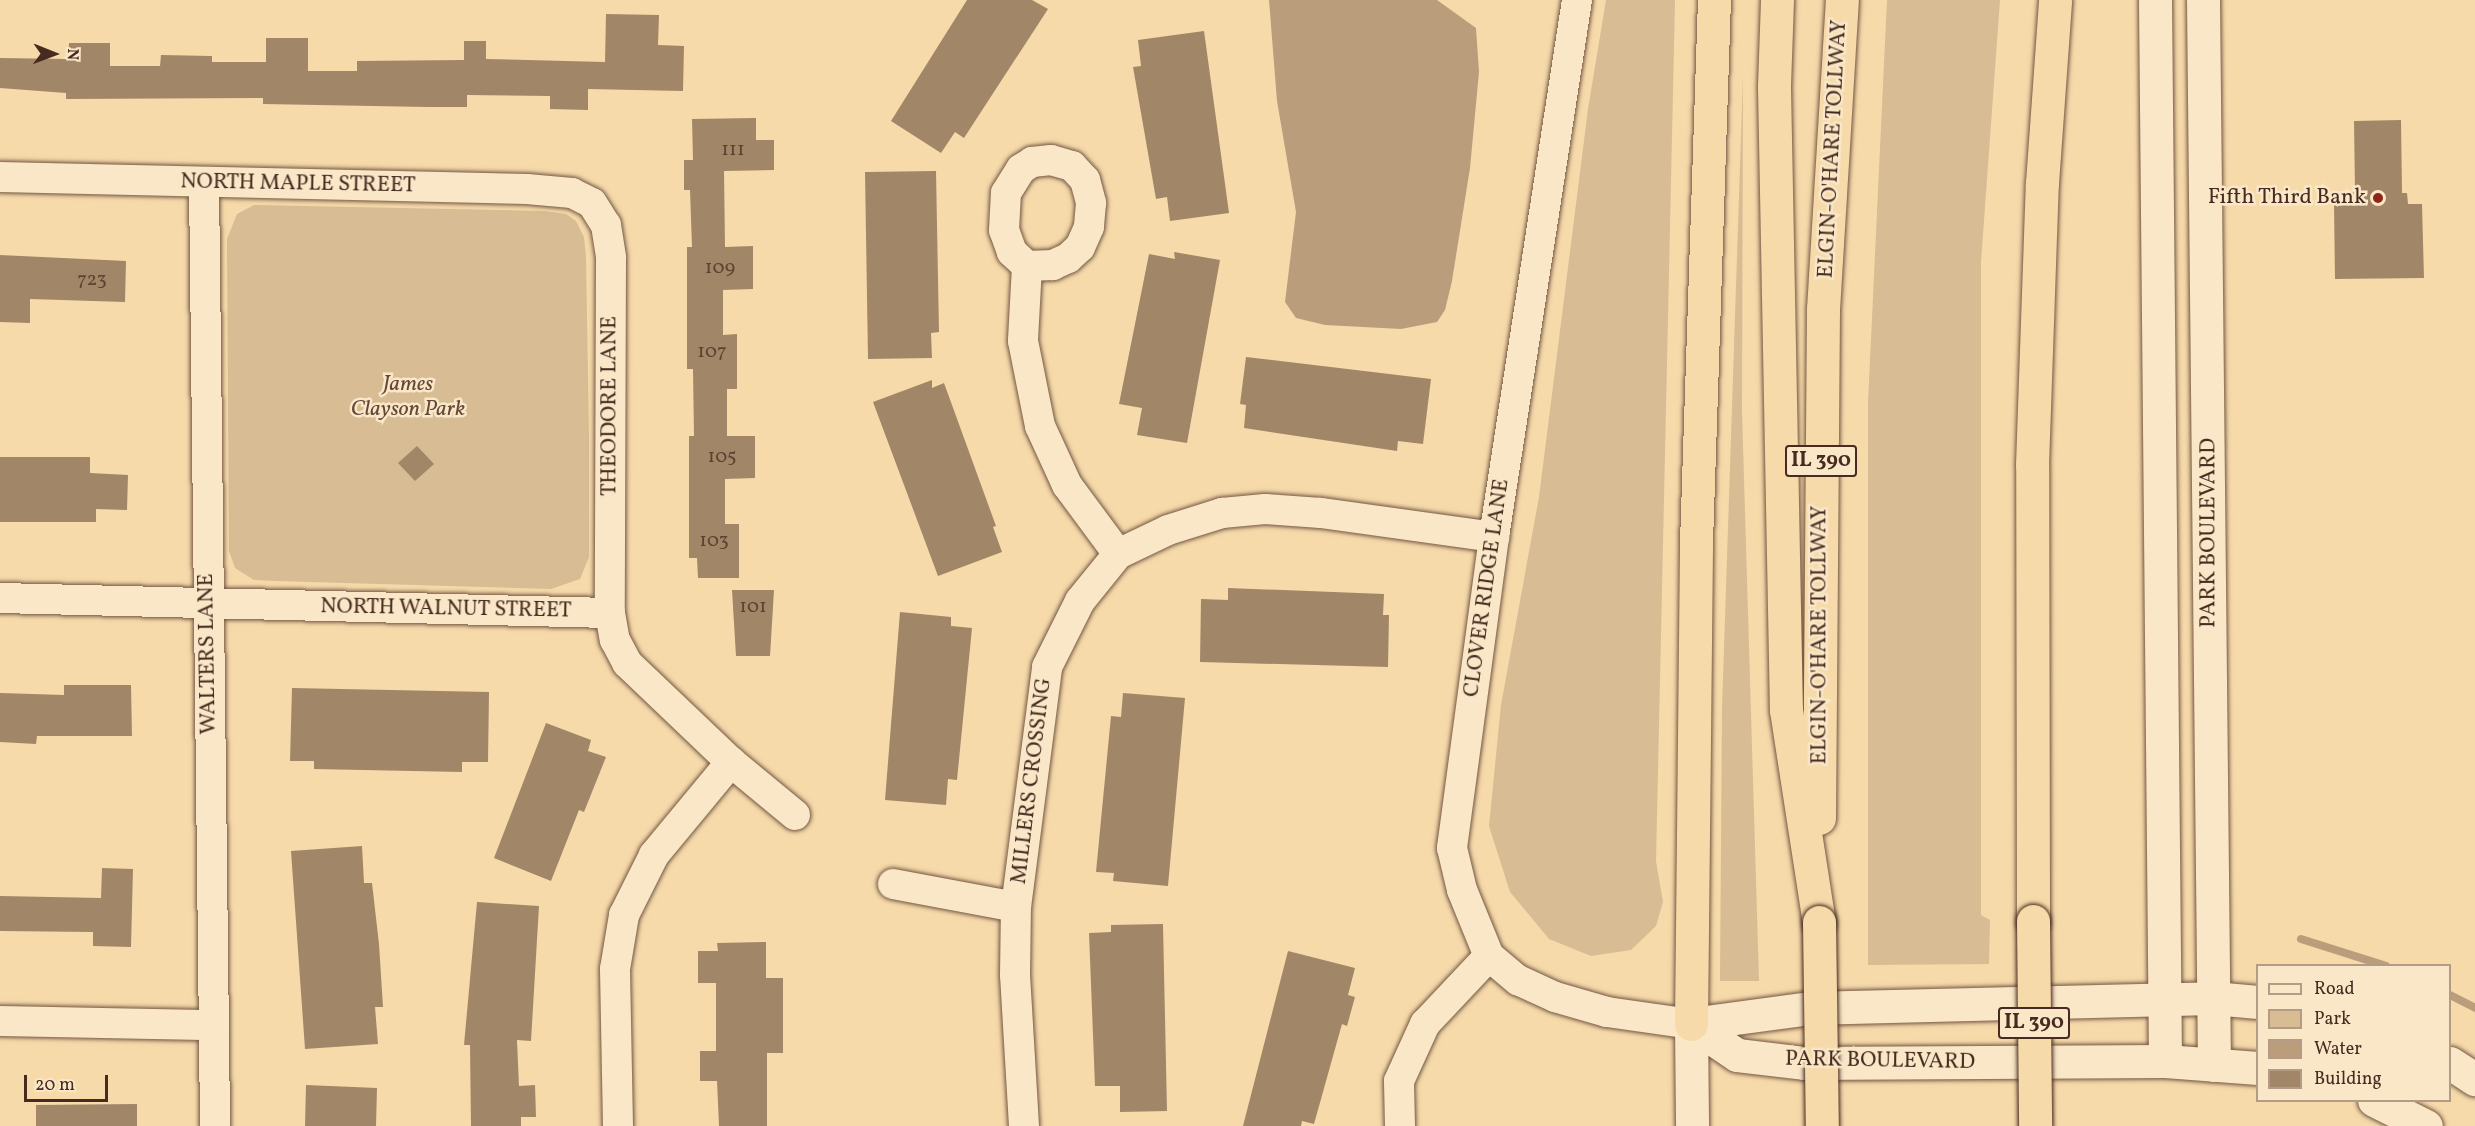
<!DOCTYPE html>
<style>
body{margin:0}
#map{position:relative;width:2475px;height:1126px;overflow:hidden;background:#f6daaa;font-family:Vollkorn,serif}
div>[style]{position:absolute}
[style*='--x']{left:calc(var(--x)*1px);top:calc(var(--y)*1px);width:calc(var(--w)*1px);rotate:calc(var(--a)*1deg)}
.green>*{inset:0;background:#d8bc93}
.water>*{inset:0;background:#ba9e7b}
.stream>*{height:8px;margin:-4px;padding:0 4px;transform-origin:4px;border-radius:4px;background:#ba9e7b}
.building>*{inset:0;background:#a28668}
.roads{filter:drop-shadow(0 0 2px #735742) drop-shadow(0 0 2px #735742)}
.minor>*{height:30px;margin:-15px;padding:0 15px;transform-origin:15px;border-radius:15px;background:#f9e7c8}
.tertiary>*{height:33px;margin:-16.5px;padding:0 16.5px;transform-origin:16.5px;border-radius:16.5px;background:#f9e7c8}
.motorway>*{height:33px;margin:-16.5px;padding:0 16.5px;transform-origin:16.5px;border-radius:16.5px;background:#f6daaa}
.bridges{filter:drop-shadow(0 0 2px #472b20) drop-shadow(0 0 2px #472b20)}
.motorway-bridge>*{height:33px;margin:-16.5px;padding:0 16.5px;transform-origin:16.5px;border-radius:16.5px;background:#f6daaa}
.dots>*{width:16px;height:16px;translate:-50% -50%;box-sizing:border-box;border:3px solid #f9e7c8;border-radius:50%}
span{translate:-50% -50%;white-space:nowrap;text-align:center;line-height:1.15;-webkit-text-stroke:5px #f9e7c8;paint-order:stroke}
.number-label{font-size:20px;color:#5e4232}
.number-label span{-webkit-text-stroke-width:0}
.shield-label span{padding:2px 4px;background:#f9e7c8;border:2px solid;border-radius:4px;-webkit-text-stroke-width:0}
.shield-label{font-size:21px;color:#472b20;font-weight:700}
.street-label{font-size:22px;color:#472b20}
.poi-label{font-size:22px;color:#472b20}
.right{translate:-100% -50%;text-align:right}
.park-label{font-size:22px;color:#644837;font-style:italic}
.legend{position:absolute;left:2256px;top:964px;width:195px;height:138px;box-sizing:border-box;background:#f9e7c8;border:2px solid #b29c85;margin:0;padding:8px 10px;list-style:none;font-size:18px;color:#472b20}
.legend li{display:flex;align-items:center;gap:12px;height:30px}
.legend b{width:30px;border:2px solid #b29c85}
.north{position:absolute;left:24px;top:24px;width:60px;height:60px;-webkit-text-stroke:4px #f9e7c8;paint-order:stroke;rotate:91deg;font-size:16px;font-weight:700;line-height:24px;text-align:center;color:#472b20}
.north::after{content:'';display:block;margin:auto;width:21px;height:27px;background:#472b20;clip-path:polygon(50% 0,100% 100%,50% 72%,0 100%)}
.scale{position:absolute;left:24px;top:1075px;width:84px;height:27px;box-sizing:border-box;border:3px solid #472b20;border-top:0;padding-left:8px;font-size:18px;line-height:21px;white-space:nowrap;color:#472b20;-webkit-text-stroke:4px #f9e7c8;paint-order:stroke}
</style>
<div id="map">
<div class="green">
<div style="clip-path:polygon(1606px 0,1675px 0,1656px 861px,1663px 902px,1656px 926px,1631px 950px,1591px 956px,1549px 939px,1510px 892px,1489px 826px,1501px 705px,1539px 497px,1588px 109px)"></div>
<div style="clip-path:polygon(1887px 0,2000px 0,1981px 262px,1981px 915px,1990px 920px,1989px 964px,1868px 965px,1868px 403px)"></div>
<div style="clip-path:polygon(1743px 76px,1742px 412px,1759px 981px,1720px 981px,1722px 708px)"></div>
<div style="clip-path:polygon(254px 205px,544px 211px,566px 214px,576px 221px,584px 237px,586px 256px,589px 439px,589px 557px,580px 579px,551px 589px,275px 581px,254px 580px,235px 568px,229px 551px,227px 239px,237px 214px)"></div>
</div>
<div class="water">
<div style="clip-path:polygon(1269px 0,1437px 0,1476px 28px,1479px 72px,1470px 168px,1452px 281px,1445px 310px,1437px 322px,1401px 329px,1325px 325px,1296px 318px,1285px 302px,1296px 212px,1277px 101px)"></div>
</div>
<div class="stream">
<div style="--x:2301;--y:939;--w:89;--a:17.6"></div>
<div style="--x:2450;--y:995;--w:28;--a:27"></div>
</div>
<div class="building">
<div style="clip-path:polygon(967px 0,1032px 0,1048px 9px,964px 138px,955px 132px,941px 153px,891px 121px)"></div>
<div style="clip-path:polygon(606px 14px,659px 15px,658px 45px,684px 46px,683px 91px,588px 89px,588px 110px,550px 109px,550px 96px,467px 95px,467px 107px,428px 107px,263px 104px,263px 98px,66px 99px,66px 93px,0 88px,0 58px,68px 59px,69px 43px,110px 43px,110px 66px,160px 66px,161px 55px,212px 56px,212px 62px,266px 62px,266px 38px,308px 38px,308px 71px,357px 71px,357px 61px,464px 60px,464px 41px,486px 41px,486px 59px,605px 62px)"></div>
<div style="clip-path:polygon(1204px 31px,1229px 213px,1170px 221px,1167px 197px,1156px 199px,1133px 67px,1141px 66px,1138px 40px)"></div>
<div style="clip-path:polygon(756px 118px,756px 140px,774px 140px,774px 170px,724px 171px,725px 247px,753px 246px,753px 289px,723px 290px,723px 335px,737px 334px,737px 389px,727px 389px,727px 436px,755px 436px,755px 478px,725px 479px,725px 524px,739px 524px,739px 578px,698px 578px,697px 558px,689px 558px,689px 436px,694px 436px,693px 369px,687px 369px,687px 247px,692px 247px,690px 190px,684px 190px,684px 160px,693px 160px,692px 119px)"></div>
<div style="clip-path:polygon(2401px 120px,2402px 193px,2407px 193px,2408px 204px,2422px 204px,2424px 278px,2335px 279px,2334px 205px,2348px 205px,2348px 193px,2355px 192px,2354px 121px)"></div>
<div style="clip-path:polygon(936px 171px,939px 332px,931px 333px,932px 358px,868px 359px,865px 172px)"></div>
<div style="clip-path:polygon(1174px 252px,1220px 260px,1187px 443px,1137px 435px,1142px 408px,1119px 404px,1149px 254px,1175px 259px)"></div>
<div style="clip-path:polygon(0 255px,126px 261px,125px 302px,30px 299px,30px 323px,0 322px)"></div>
<div style="clip-path:polygon(1246px 357px,1431px 379px,1423px 444px,1398px 441px,1397px 451px,1244px 428px,1246px 405px,1240px 404px)"></div>
<div style="clip-path:polygon(932px 380px,932px 388px,944px 383px,996px 526px,993px 527px,1002px 552px,938px 576px,873px 402px)"></div>
<div style="clip-path:polygon(417px 446px,434px 464px,415px 481px,398px 463px)"></div>
<div style="clip-path:polygon(0 457px,90px 457px,90px 473px,128px 475px,127px 510px,96px 509px,96px 522px,0 522px)"></div>
<div style="clip-path:polygon(1228px 588px,1384px 594px,1383px 615px,1389px 615px,1388px 667px,1200px 662px,1201px 599px,1228px 600px)"></div>
<div style="clip-path:polygon(732px 590px,774px 590px,770px 656px,736px 656px)"></div>
<div style="clip-path:polygon(900px 612px,951px 617px,951px 626px,972px 628px,957px 780px,948px 779px,946px 805px,885px 800px)"></div>
<div style="clip-path:polygon(64px 685px,131px 685px,132px 736px,37px 736px,36px 744px,0 742px,0 693px,64px 695px)"></div>
<div style="clip-path:polygon(292px 688px,489px 692px,488px 762px,462px 762px,462px 772px,314px 769px,314px 761px,290px 761px)"></div>
<div style="clip-path:polygon(1123px 693px,1185px 698px,1168px 886px,1113px 881px,1114px 873px,1096px 872px,1111px 716px,1121px 717px)"></div>
<div style="clip-path:polygon(546px 723px,591px 740px,588px 751px,606px 757px,584px 812px,579px 810px,551px 881px,494px 858px)"></div>
<div style="clip-path:polygon(362px 846px,364px 883px,372px 883px,379px 944px,383px 1007px,375px 1007px,378px 1044px,305px 1049px,291px 851px)"></div>
<div style="clip-path:polygon(102px 868px,133px 869px,131px 947px,93px 946px,93px 932px,0 931px,0 896px,101px 898px)"></div>
<div style="clip-path:polygon(477px 902px,539px 906px,531px 1041px,517px 1040px,519px 1086px,535px 1085px,536px 1117px,521px 1117px,521px 1126px,471px 1126px,470px 1045px,464px 1045px)"></div>
<div style="clip-path:polygon(1163px 924px,1167px 1111px,1120px 1112px,1120px 1086px,1095px 1086px,1089px 933px,1111px 932px,1111px 925px)"></div>
<div style="clip-path:polygon(766px 942px,766px 978px,783px 978px,783px 1053px,767px 1053px,767px 1126px,719px 1126px,717px 1081px,700px 1081px,700px 1051px,716px 1051px,716px 983px,698px 983px,698px 951px,718px 951px,717px 943px)"></div>
<div style="clip-path:polygon(1288px 951px,1355px 968px,1348px 995px,1355px 997px,1347px 1026px,1342px 1024px,1314px 1124px,1302px 1121px,1301px 1126px,1243px 1126px)"></div>
<div style="clip-path:polygon(306px 1085px,377px 1088px,376px 1126px,305px 1126px)"></div>
<div style="clip-path:polygon(137px 1104px,137px 1126px,36px 1126px,36px 1105px)"></div>
</div>
<div class="roads">
<div class="minor">
<div style="--x:1577;--y:0;--w:543;--a:98.79"></div>
<div style="--x:1494;--y:537;--w:314;--a:97.7"></div>
<div style="--x:1452;--y:848;--w:43;--a:76.6"></div>
<div style="--x:1462;--y:890;--w:71;--a:67.8"></div>
<div style="--x:1489;--y:956;--w:38;--a:40"></div>
<div style="--x:1518;--y:980;--w:41;--a:24.7"></div>
<div style="--x:1555;--y:997;--w:54;--a:16.1"></div>
<div style="--x:1607;--y:1012;--w:85;--a:8.1"></div>
<div style="--x:1051;--y:160;--w:22;--a:16"></div>
<div style="--x:1072;--y:166;--w:19;--a:47"></div>
<div style="--x:1085;--y:180;--w:24;--a:75"></div>
<div style="--x:1091;--y:203;--w:24;--a:95"></div>
<div style="--x:1089;--y:227;--w:22;--a:114"></div>
<div style="--x:1080;--y:247;--w:16;--a:137"></div>
<div style="--x:1068;--y:258;--w:17;--a:155"></div>
<div style="--x:1053;--y:265;--w:26;--a:178"></div>
<div style="--x:1027;--y:266;--w:21;--a:-137"></div>
<div style="--x:1012;--y:252;--w:23;--a:-110"></div>
<div style="--x:1004;--y:230;--w:37;--a:-87"></div>
<div style="--x:1006;--y:193;--w:28;--a:-58"></div>
<div style="--x:1021;--y:169;--w:13;--a:-32"></div>
<div style="--x:1032;--y:162;--w:19;--a:-6"></div>
<div style="--x:0;--y:177;--w:527;--a:1.3"></div>
<div style="--x:527;--y:189;--w:45;--a:5.1"></div>
<div style="--x:572;--y:193;--w:22;--a:27"></div>
<div style="--x:592;--y:203;--w:26;--a:58"></div>
<div style="--x:606;--y:225;--w:33;--a:81"></div>
<div style="--x:611;--y:258;--w:355;--a:90.2"></div>
<div style="--x:610;--y:613;--w:27;--a:80"></div>
<div style="--x:615;--y:640;--w:26;--a:62"></div>
<div style="--x:627;--y:663;--w:144;--a:43.6"></div>
<div style="--x:731;--y:762;--w:83;--a:39.6"></div>
<div style="--x:204;--y:182;--w:944;--a:89.33"></div>
<div style="--x:1027;--y:266;--w:75;--a:93.1"></div>
<div style="--x:1023;--y:341;--w:87;--a:78.7"></div>
<div style="--x:1040;--y:426;--w:65;--a:65.4"></div>
<div style="--x:1067;--y:485;--w:86;--a:53.5"></div>
<div style="--x:0;--y:598;--w:610;--a:1.41"></div>
<div style="--x:893;--y:884;--w:125;--a:10.6"></div>
<div style="--x:0;--y:1021;--w:214;--a:1.1"></div>
<div style="--x:618;--y:1126;--w:157;--a:-91.1"></div>
<div style="--x:615;--y:969;--w:55;--a:-80.5"></div>
<div style="--x:624;--y:915;--w:67;--a:-63.4"></div>
<div style="--x:654;--y:855;--w:121;--a:-50.4"></div>
<div style="--x:1024;--y:1126;--w:151;--a:-93.4"></div>
<div style="--x:1015;--y:975;--w:68;--a:-89.2"></div>
<div style="--x:1016;--y:907;--w:242;--a:-82.6"></div>
<div style="--x:1047;--y:667;--w:74;--a:-63.4"></div>
<div style="--x:1080;--y:601;--w:60;--a:-51"></div>
<div style="--x:1118;--y:554;--w:55;--a:-25.6"></div>
<div style="--x:1168;--y:530;--w:57;--a:-17.5"></div>
<div style="--x:1222;--y:513;--w:43;--a:-5.3"></div>
<div style="--x:1265;--y:509;--w:56;--a:4.1"></div>
<div style="--x:1321;--y:513;--w:175;--a:7.9"></div>
<div style="--x:1400;--y:1126;--w:45;--a:-91.3"></div>
<div style="--x:1399;--y:1081;--w:63;--a:-65.5"></div>
<div style="--x:1425;--y:1024;--w:93;--a:-46.7"></div>
</div>
<div class="tertiary">
<div style="--x:2155;--y:0;--w:1061;--a:89.46"></div>
<div style="--x:2203;--y:0;--w:1065;--a:89.41"></div>
<div style="--x:1691;--y:1024;--w:55;--a:34"></div>
<div style="--x:1737;--y:1055;--w:67;--a:6.8"></div>
<div style="--x:1804;--y:1063;--w:361;--a:-0.3"></div>
<div style="--x:2165;--y:1061;--w:93;--a:4.3"></div>
<div style="--x:1691;--y:1024;--w:119;--a:-7.7"></div>
<div style="--x:1809;--y:1008;--w:404;--a:-1.4"></div>
<div style="--x:2213;--y:998;--w:45;--a:5.1"></div>
<div style="--x:1691;--y:1024;--w:102;--a:89.4"></div>
<div style="--x:2450;--y:1063;--w:30;--a:33"></div>
<div style="--x:2374;--y:1100;--w:58;--a:26.6"></div>
</div>
<div class="motorway">
<div style="--x:1777;--y:0;--w:87;--a:92"></div>
<div style="--x:1774;--y:87;--w:623;--a:88.9"></div>
<div style="--x:1786;--y:710;--w:215;--a:81.2"></div>
<div style="--x:1819;--y:818;--w:509;--a:-89.55"></div>
<div style="--x:1823;--y:309;--w:310;--a:-86.5"></div>
<div style="--x:2033;--y:921;--w:456;--a:-90.1"></div>
<div style="--x:2032;--y:465;--w:282;--a:-88"></div>
<div style="--x:2042;--y:183;--w:183;--a:-85.9"></div>
<div style="--x:1691;--y:1024;--w:482;--a:-89.4"></div>
<div style="--x:1696;--y:542;--w:542;--a:-88.1"></div>
</div>
</div>
<div class="bridges">
<div class="motorway-bridge">
<div style="--x:2033;--y:921;--w:205;--a:89.4"></div>
<div style="--x:1819;--y:922;--w:204;--a:89.2"></div>
</div>
</div>
<div class="dots">
<div style="left:2378px;top:198px;background:#8f2418"></div>
</div>
<div class="number-label">
<span style="left:733px;top:150px">111</span>
<span style="left:720px;top:268px">109</span>
<span style="left:92px;top:280px">723</span>
<span style="left:712px;top:352px">107</span>
<span style="left:722px;top:457px">105</span>
<span style="left:714px;top:541px">103</span>
<span style="left:753px;top:607px">101</span>
</div>
<div class="shield-label">
<span style="left:1821px;top:461px">IL 390</span>
<span style="left:2034px;top:1023px">IL 390</span>
</div>
<div class="street-label">
<span style="left:1833px;top:149px;rotate:-87deg">ELGIN-O'HARE TOLLWAY</span>
<span style="left:298px;top:184px;rotate:1deg">NORTH MAPLE STREET</span>
<span style="left:610px;top:406px;rotate:-90deg">THEODORE LANE</span>
<span style="left:2209px;top:533px;rotate:-90deg">PARK BOULEVARD</span>
<span style="left:1487px;top:588px;rotate:-82deg">CLOVER RIDGE LANE</span>
<span style="left:446px;top:609px;rotate:1deg">NORTH WALNUT STREET</span>
<span style="left:1820px;top:635px;rotate:-90deg">ELGIN-O'HARE TOLLWAY</span>
<span style="left:208px;top:654px;rotate:-91deg">WALTERS LANE</span>
<span style="left:1032px;top:781px;rotate:-83deg">MILLERS CROSSING</span>
<span style="left:1880px;top:1061px;rotate:1deg">PARK BOULEVARD</span>
</div>
<div class="poi-label">
<span class="right" style="left:2366px;top:198px">Fifth Third Bank</span>
</div>
<div class="park-label">
<span style="left:408px;top:397px">James<br>Clayson Park</span>
</div>
<ul class="legend">
<li><b style="height:8px;background:#f9e7c8"></b>Road</li>
<li><b style="height:16px;background:#d8bc93"></b>Park</li>
<li><b style="height:16px;background:#ba9e7b"></b>Water</li>
<li><b style="height:16px;background:#a28668"></b>Building</li>
</ul>
<div class="north">N</div>
<div class="scale">20 m</div>
</div>
